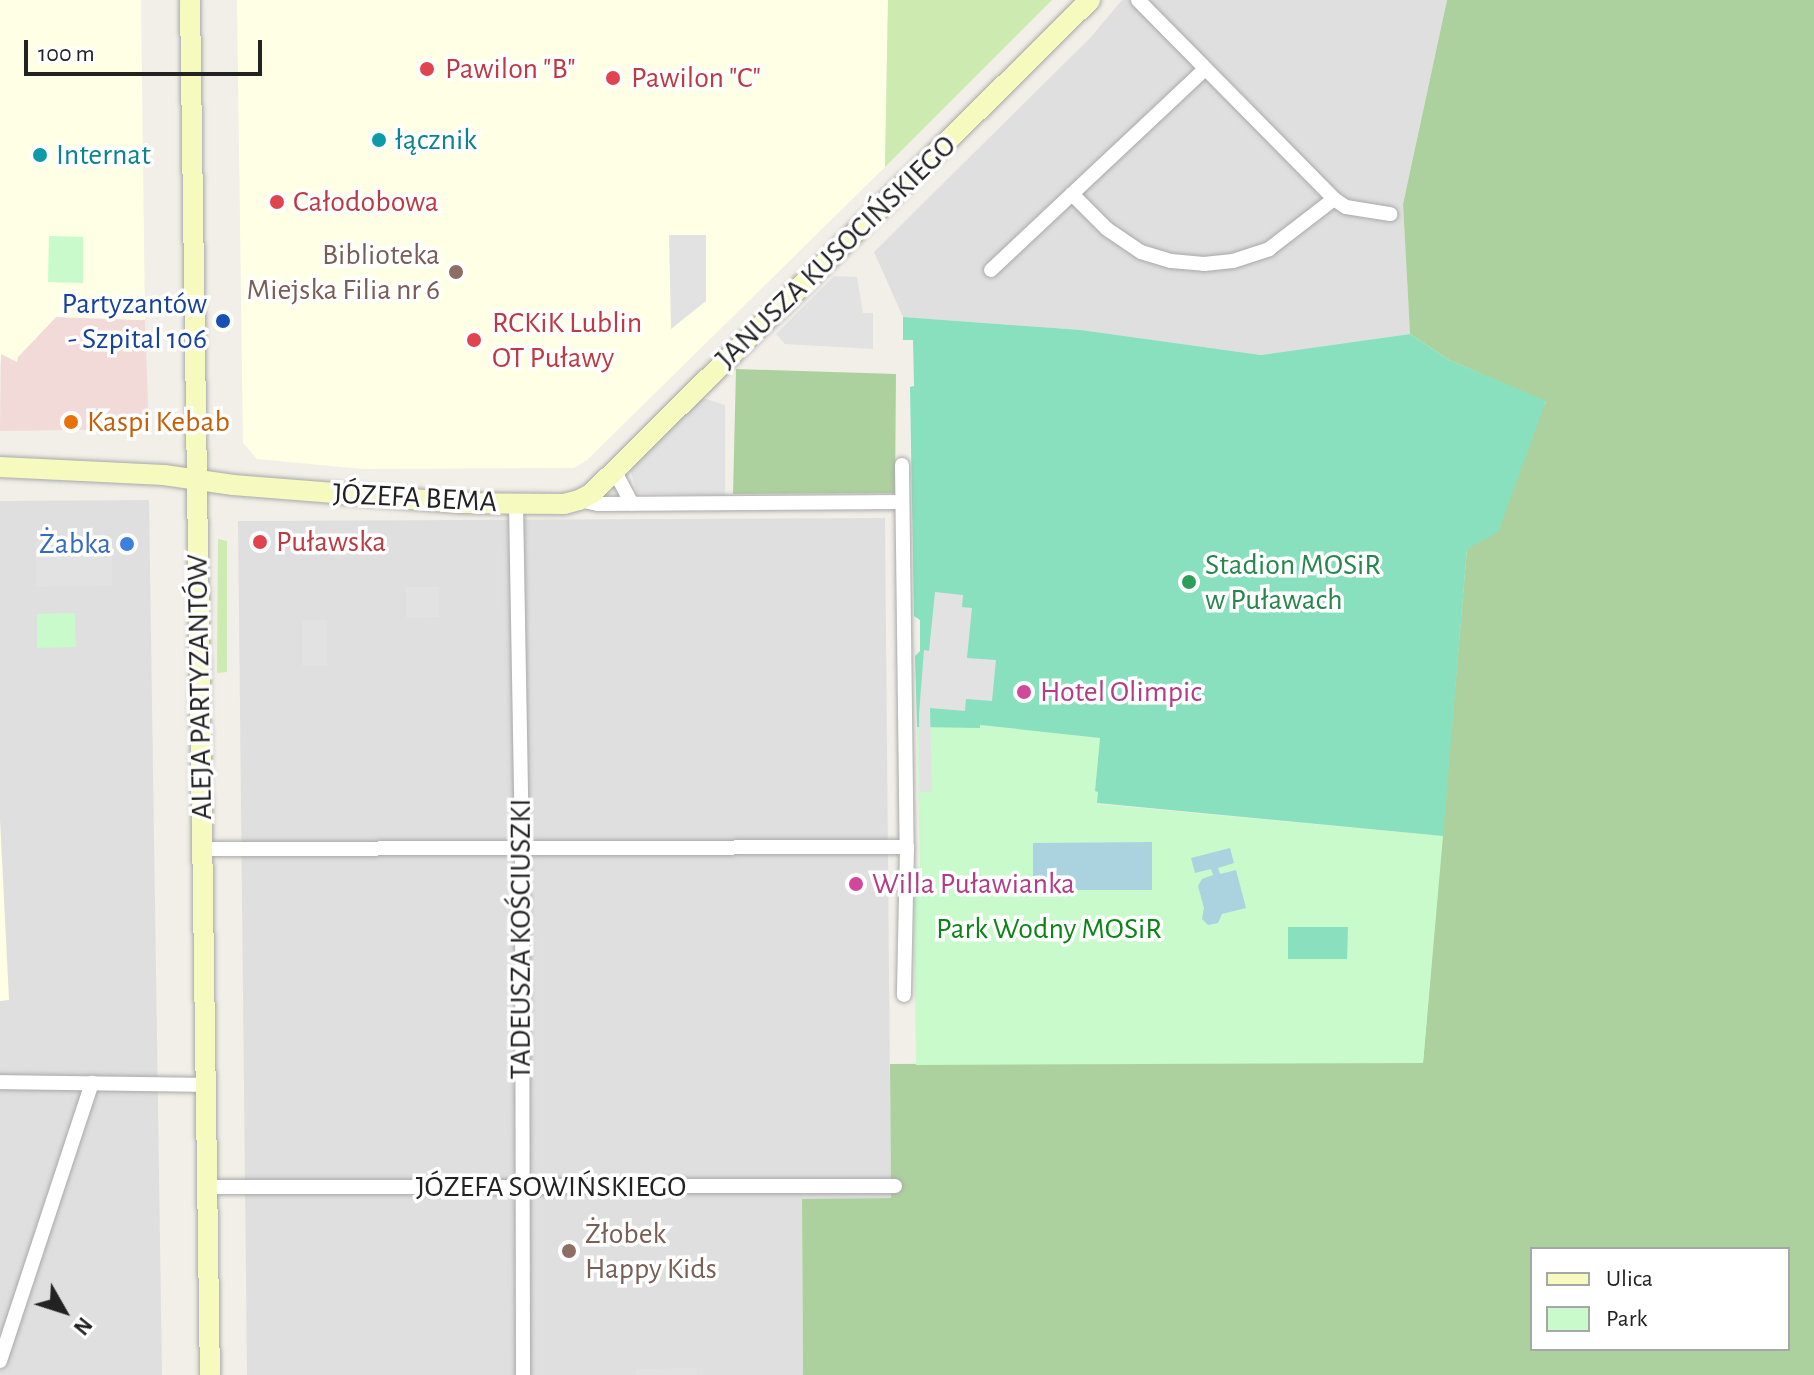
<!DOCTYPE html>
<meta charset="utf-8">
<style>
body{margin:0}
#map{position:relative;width:1814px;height:1375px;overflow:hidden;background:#f2efe9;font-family:"Alegreya Sans",sans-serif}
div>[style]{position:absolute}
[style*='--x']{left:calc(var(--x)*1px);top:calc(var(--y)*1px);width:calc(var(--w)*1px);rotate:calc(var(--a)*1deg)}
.residential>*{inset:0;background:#e0dfdf}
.commercial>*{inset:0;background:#f2dad9}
.education>*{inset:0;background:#ffffe5}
.grass>*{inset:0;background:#cdebb0}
.forest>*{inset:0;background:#add19e}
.park>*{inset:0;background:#c8facc}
.pitch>*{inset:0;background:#88e0be}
.parking>*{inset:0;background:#e2e2e2}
.water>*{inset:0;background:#aad3df}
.roads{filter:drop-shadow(0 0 2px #a9a9a9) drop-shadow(0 0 2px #a9a9a9)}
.street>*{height:14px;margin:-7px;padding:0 7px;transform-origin:7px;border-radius:7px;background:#fff}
.secondary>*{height:20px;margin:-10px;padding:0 10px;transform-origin:10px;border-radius:10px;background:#f7fabf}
.dots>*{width:22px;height:22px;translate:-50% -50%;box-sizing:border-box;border:4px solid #fff;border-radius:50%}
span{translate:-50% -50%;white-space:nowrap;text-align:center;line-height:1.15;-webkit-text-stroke:7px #fff;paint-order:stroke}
.health-label{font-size:30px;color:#be3a42}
.left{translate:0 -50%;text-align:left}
.culture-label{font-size:30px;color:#0d838f}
.street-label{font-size:30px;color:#222}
.education-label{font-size:30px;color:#785e54}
.right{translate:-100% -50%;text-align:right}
.transit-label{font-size:30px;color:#164399}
.food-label{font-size:30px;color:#c56008}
.shop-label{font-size:30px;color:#366cbe}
.leisure-label{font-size:30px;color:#27864d}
.hotel-label{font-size:30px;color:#b23c85}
.park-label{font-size:30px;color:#0c8416}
.legend{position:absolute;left:1530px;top:1247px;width:260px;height:104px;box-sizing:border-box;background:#fff;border:2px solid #a7a7a7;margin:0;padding:10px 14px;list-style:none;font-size:24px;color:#222}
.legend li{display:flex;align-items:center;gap:16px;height:40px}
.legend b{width:40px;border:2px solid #a7a7a7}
.north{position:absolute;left:24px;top:1271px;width:80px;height:80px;-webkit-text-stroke:6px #fff;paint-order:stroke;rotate:129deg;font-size:22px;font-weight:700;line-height:32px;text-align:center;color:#222}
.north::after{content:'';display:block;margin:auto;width:28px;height:36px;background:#222;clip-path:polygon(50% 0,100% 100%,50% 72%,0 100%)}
.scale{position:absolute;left:24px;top:40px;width:238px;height:36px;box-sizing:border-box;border:4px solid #222;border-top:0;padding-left:10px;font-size:24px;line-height:28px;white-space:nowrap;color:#222;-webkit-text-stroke:6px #fff;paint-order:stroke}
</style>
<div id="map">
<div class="residential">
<div style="clip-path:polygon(1122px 0,1447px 0,1403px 204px,1410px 334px,1261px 355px,1081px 330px,903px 317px,874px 252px,1091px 37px)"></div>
<div style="clip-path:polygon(149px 500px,162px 1375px,0 1375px,0 501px)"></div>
<div style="clip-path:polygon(885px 518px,891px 1198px,802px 1200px,803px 1375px,247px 1375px,238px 521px)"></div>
</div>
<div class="commercial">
<div style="clip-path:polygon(56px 317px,145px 320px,149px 429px,0 431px,1px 354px,18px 357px)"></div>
</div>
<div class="education">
<div style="clip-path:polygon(0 0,141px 0,145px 320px,56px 317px,18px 357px,17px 362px,1px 354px,0 367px)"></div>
<div style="clip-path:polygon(237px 0,888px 0,885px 167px,587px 460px,574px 468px,363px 469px,257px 459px,243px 443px)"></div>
<div style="clip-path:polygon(0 820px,9px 1000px,0 1001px)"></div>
</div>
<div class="grass">
<div style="clip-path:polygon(888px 0,1052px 0,885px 167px)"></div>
<div style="clip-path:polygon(218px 539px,227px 541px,227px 672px,217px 673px)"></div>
</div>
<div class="forest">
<div style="clip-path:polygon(evenodd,1447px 0,1814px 0,1814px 1375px,803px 1375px,802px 1199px,891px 1198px,890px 1064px,1423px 1062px,1467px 548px,1546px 402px,1449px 360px,1410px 334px,1403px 204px,1447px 0,1532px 1249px,1788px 1249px,1788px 1349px,1532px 1349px,1532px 1249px)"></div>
<div style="clip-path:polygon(736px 369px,896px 374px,895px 493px,733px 494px)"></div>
</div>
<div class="park">
<div style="clip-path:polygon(49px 236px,83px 237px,83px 283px,48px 282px)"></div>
<div style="clip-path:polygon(75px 613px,76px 647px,37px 648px,37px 614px)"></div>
<div style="clip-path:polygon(979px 725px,1100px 738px,1095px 791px,1099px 788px,1098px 804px,1443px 836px,1423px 1063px,916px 1065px,913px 867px,920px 867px,917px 727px,979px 727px)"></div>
</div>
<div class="pitch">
<div style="clip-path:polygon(903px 317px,1081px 330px,1261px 355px,1410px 334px,1449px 360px,1546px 401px,1498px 532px,1467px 549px,1443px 836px,1097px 803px,1098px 792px,1095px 791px,1100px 738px,980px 725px,980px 728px,917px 727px,915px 656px,920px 651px,920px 620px,914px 616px,910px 387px,914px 386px,913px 340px,903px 340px)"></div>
<div style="clip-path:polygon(1288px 927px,1348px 927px,1347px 959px,1288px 959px)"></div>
</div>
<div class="parking">
<div style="clip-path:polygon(669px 235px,706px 235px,706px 301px,671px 329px)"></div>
<div style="clip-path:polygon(834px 276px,857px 277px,863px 313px,873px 313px,873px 349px,785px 344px,776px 334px)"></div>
<div style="clip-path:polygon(700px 397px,725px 405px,725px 496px,637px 493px,630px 469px)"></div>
<div style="clip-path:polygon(112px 540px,112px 586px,36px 587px,36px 541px)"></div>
<div style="clip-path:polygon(406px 587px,439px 587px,439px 617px,406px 618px)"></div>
<div style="clip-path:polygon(935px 592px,963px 595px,962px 607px,972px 608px,967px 658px,996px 660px,992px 701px,966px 699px,965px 711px,930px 708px,932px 792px,920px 792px,919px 714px,924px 650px,929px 651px)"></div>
<div style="clip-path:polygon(302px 620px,327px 620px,327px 666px,302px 666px)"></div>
<div style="clip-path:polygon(697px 1368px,697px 1375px,636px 1375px,636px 1369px)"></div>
</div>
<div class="water">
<div style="clip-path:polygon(1152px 842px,1152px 890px,1033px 890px,1033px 843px)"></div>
<div style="clip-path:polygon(1230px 848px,1234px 863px,1218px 868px,1220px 874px,1236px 870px,1246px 908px,1222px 914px,1218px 923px,1208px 925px,1202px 919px,1204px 908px,1198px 886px,1202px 879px,1213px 875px,1211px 869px,1195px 873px,1191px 858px)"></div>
</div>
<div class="roads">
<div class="street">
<div style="--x:1138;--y:0;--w:279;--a:45.4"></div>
<div style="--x:1334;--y:199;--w:14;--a:34"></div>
<div style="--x:1346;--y:207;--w:45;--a:9"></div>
<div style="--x:1072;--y:194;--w:49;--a:45"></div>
<div style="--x:1107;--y:229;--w:41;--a:34.1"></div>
<div style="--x:1141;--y:252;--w:31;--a:17"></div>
<div style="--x:1171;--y:261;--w:33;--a:5"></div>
<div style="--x:1204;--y:264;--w:29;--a:-6"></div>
<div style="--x:1233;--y:261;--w:38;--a:-18"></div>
<div style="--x:1269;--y:249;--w:82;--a:-37.6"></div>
<div style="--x:991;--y:270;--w:294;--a:-43.2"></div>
<div style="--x:902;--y:465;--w:382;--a:89.3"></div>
<div style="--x:907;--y:847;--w:148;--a:91.2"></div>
<div style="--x:614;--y:470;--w:38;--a:62"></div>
<div style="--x:579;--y:500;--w:19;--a:12"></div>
<div style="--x:598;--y:504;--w:304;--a:-0.4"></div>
<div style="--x:516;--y:504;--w:344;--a:89"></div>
<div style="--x:522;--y:848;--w:527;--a:89.89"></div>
<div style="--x:202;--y:849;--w:705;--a:-0.16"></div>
<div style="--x:0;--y:1082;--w:206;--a:0.8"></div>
<div style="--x:207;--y:1187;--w:688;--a:-0.08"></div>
<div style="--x:0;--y:1361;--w:293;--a:-71.7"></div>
</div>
<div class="secondary">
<div style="--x:190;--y:0;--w:1375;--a:89.17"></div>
<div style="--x:0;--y:467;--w:164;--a:2.8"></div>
<div style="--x:164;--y:475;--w:70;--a:8.2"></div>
<div style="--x:233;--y:485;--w:229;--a:4.5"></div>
<div style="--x:461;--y:503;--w:103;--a:0.6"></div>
<div style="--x:564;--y:504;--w:16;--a:-15"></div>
<div style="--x:579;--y:500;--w:15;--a:-28"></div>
<div style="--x:592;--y:493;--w:701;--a:-44.71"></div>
</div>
</div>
<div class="dots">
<div style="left:427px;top:69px;background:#e0444e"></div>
<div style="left:613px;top:78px;background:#e0444e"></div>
<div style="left:379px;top:140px;background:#0f9aa8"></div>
<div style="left:40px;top:155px;background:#0f9aa8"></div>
<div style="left:277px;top:202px;background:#e0444e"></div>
<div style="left:456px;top:272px;background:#8d6e63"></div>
<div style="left:223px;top:321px;background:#1a4fb4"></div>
<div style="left:474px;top:340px;background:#e0444e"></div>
<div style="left:71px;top:422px;background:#e8710a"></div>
<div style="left:260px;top:542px;background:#e0444e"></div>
<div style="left:127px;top:544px;background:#3f7fe0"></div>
<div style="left:1189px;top:582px;background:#2e9e5b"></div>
<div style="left:1024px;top:692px;background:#d1479c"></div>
<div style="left:856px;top:884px;background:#d1479c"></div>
<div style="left:569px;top:1251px;background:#8d6e63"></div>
</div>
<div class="health-label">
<span class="left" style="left:445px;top:69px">Pawilon "B"</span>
<span class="left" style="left:631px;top:78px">Pawilon "C"</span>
<span class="left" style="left:293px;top:202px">Całodobowa</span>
<span class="left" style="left:492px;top:340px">RCKiK Lublin<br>OT Puławy</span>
<span class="left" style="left:276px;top:542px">Puławska</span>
</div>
<div class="culture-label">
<span class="left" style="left:395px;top:140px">łącznik</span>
<span class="left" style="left:56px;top:155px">Internat</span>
</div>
<div class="street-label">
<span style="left:836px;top:252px;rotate:-44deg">JANUSZA KUSOCIŃSKIEGO</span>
<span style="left:415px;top:498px;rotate:3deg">JÓZEFA BEMA</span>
<span style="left:200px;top:687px;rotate:-91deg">ALEJA PARTYZANTÓW</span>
<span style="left:521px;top:939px;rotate:-90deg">TADEUSZA KOŚCIUSZKI</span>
<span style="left:551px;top:1187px">JÓZEFA SOWIŃSKIEGO</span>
</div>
<div class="education-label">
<span class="right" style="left:440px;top:272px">Biblioteka<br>Miejska Filia nr 6</span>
<span class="left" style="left:585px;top:1251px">Żłobek<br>Happy Kids</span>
</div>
<div class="transit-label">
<span class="right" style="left:207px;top:321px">Partyzantów<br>- Szpital 106</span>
</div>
<div class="food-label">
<span class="left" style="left:87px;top:422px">Kaspi Kebab</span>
</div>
<div class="shop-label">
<span class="right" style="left:111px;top:544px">Żabka</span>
</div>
<div class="leisure-label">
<span class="left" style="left:1205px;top:582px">Stadion MOSiR<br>w Puławach</span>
</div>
<div class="hotel-label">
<span class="left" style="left:1040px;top:692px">Hotel Olimpic</span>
<span class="left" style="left:872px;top:884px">Willa Puławianka</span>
</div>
<div class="park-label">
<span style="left:1049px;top:929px">Park Wodny MOSiR</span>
</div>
<ul class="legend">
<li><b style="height:10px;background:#f7fabf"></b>Ulica</li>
<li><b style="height:22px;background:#c8facc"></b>Park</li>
</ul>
<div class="north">N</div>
<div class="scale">100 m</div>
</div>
